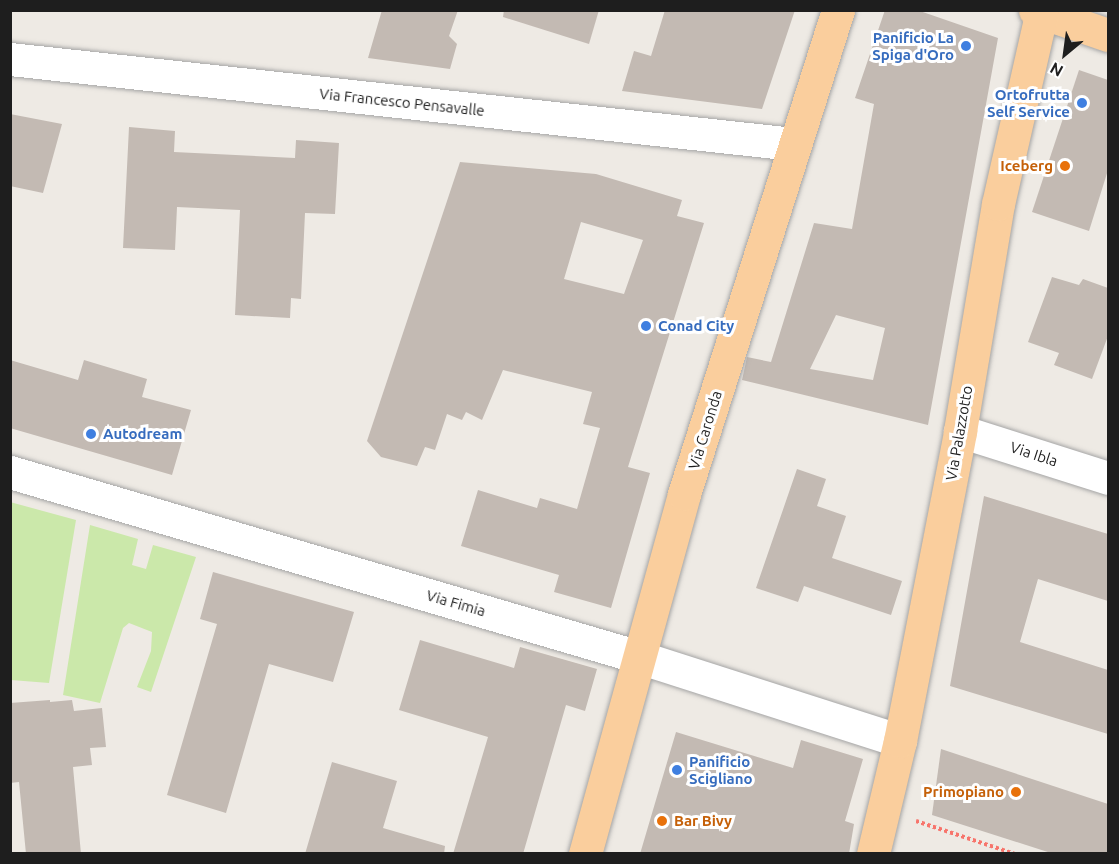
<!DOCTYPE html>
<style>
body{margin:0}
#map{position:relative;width:1119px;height:864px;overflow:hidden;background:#eeeae4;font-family:Ubuntu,sans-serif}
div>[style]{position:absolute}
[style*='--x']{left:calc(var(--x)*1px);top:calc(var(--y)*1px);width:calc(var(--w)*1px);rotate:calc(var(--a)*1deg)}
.grass>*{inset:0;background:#cbe8aa}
.building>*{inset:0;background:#c3bab3}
.path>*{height:4px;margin-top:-2px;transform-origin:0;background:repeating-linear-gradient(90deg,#f7756c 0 3px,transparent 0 6px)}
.roads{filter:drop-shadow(0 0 2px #a5a5a5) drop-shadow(0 0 2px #a5a5a5)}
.minor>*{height:33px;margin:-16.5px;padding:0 16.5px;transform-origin:16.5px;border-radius:16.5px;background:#fff}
.major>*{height:33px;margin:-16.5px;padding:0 16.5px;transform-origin:16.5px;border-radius:16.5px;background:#face9d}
.dots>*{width:16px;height:16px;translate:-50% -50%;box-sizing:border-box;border:3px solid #fff;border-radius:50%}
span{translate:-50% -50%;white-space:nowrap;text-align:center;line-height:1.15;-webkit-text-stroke:6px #fff;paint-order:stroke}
.shop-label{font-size:15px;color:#366cbe;font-weight:700}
.right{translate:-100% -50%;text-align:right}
.left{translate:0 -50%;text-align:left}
.street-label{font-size:15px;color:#1e1e1e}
.food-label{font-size:15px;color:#c56008;font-weight:700}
.frame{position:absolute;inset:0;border:12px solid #1e1e1e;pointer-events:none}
.north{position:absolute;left:1035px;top:24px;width:60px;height:60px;-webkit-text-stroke:4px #fff;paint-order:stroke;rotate:209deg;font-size:16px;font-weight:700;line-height:24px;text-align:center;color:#1e1e1e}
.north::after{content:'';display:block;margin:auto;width:21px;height:27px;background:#1e1e1e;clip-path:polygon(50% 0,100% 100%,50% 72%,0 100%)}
</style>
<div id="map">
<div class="grass">
<div style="clip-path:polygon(10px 502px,76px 520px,49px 683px,11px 680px)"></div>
<div style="clip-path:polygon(90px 525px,138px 539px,132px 565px,146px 569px,153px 545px,196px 557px,151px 692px,137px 687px,151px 651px,152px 632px,129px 623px,123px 628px,100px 703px,63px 695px)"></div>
</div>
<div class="building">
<div style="clip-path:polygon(382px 10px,458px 10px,449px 36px,457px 44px,450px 69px,368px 58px)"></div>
<div style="clip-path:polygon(504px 10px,599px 10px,589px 44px,503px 17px)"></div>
<div style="clip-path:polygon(665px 10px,795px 10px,762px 109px,622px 91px,634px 51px,651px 56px)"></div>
<div style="clip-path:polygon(evenodd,885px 10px,917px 10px,998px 38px,928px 425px,742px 380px,747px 357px,771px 362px,814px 223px,852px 229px,874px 104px,855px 98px,885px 10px,836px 315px,885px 328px,873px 380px,810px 369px,836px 315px)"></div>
<div style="clip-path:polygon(1079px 70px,1108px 80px,1108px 170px,1089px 231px,1032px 212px)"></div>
<div style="clip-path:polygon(10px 114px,62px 124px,43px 193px,10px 186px)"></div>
<div style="clip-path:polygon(129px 127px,175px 131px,174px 152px,295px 158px,296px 140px,339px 143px,335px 214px,305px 213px,301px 299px,291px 298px,290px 318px,235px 315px,240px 210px,177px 207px,175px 250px,123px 248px)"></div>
<div style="clip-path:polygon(evenodd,460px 162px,596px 174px,682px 200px,677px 216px,704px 223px,628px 467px,650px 473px,611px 608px,554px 592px,559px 575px,461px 546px,478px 490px,537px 508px,540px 498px,577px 509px,600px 428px,583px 424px,592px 392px,503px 370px,482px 420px,466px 412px,462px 420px,447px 414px,435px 450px,425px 447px,417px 466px,381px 457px,367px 441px,460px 162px,581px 222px,643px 240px,624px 294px,564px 279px,581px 222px)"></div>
<div style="clip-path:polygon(1052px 277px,1079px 285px,1083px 279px,1108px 288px,1108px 336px,1092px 379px,1054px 365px,1059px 353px,1028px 342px)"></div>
<div style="clip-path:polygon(10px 360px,78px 380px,84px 360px,147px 379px,142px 397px,191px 410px,172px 475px,10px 428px)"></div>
<div style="clip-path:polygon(797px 469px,826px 479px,817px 506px,846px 516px,832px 558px,902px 581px,891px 615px,804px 586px,798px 602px,756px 588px)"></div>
<div style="clip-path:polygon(984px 496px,1108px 534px,1108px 601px,1038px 579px,1020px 642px,1108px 670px,1108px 734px,950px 686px)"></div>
<div style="clip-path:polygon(213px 572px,354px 612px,333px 682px,269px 664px,226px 813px,167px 795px,217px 624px,200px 619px)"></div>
<div style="clip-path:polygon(420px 640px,514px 668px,520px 647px,597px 669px,585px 711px,566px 705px,523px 854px,453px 854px,488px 737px,399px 710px)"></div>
<div style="clip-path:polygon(50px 700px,50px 702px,72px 700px,74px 711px,102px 708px,106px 747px,90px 748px,92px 765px,73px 767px,81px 854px,26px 854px,19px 782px,10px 783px,10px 703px)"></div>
<div style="clip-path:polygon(676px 732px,793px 768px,801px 740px,863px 759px,845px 821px,854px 824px,849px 854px,640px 854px)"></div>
<div style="clip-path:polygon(941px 749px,1108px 804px,1108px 854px,1054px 854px,932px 815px)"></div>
<div style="clip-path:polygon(332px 762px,397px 781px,383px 828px,445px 846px,444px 854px,305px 854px)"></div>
</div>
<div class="path">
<div style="--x:916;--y:821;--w:104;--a:18.4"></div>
</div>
<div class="roads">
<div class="minor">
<div style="--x:10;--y:59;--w:789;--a:6.19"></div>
<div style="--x:960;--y:431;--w:155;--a:17.6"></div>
<div style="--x:10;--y:472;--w:656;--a:16.39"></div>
<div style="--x:639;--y:657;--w:274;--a:17.8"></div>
</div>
<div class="major">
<div style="--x:1035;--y:10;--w:77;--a:18.9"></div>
<div style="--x:585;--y:854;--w:373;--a:-74.6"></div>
<div style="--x:684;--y:494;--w:508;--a:-72.35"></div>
<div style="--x:873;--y:854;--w:116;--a:-76.6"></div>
<div style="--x:900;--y:741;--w:316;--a:-79"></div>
<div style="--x:960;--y:431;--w:230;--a:-80.5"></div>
<div style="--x:998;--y:204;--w:199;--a:-77.2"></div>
</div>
</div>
<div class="dots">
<div style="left:966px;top:46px;background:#3f7fe0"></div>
<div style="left:1082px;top:103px;background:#3f7fe0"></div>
<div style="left:1065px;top:166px;background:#e8710a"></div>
<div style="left:646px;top:326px;background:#3f7fe0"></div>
<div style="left:91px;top:434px;background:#3f7fe0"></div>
<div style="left:677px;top:770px;background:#3f7fe0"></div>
<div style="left:1016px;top:792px;background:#e8710a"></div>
<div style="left:662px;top:821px;background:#e8710a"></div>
</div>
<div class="shop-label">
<span class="right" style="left:954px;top:46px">Panificio La<br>Spiga d'Oro</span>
<span class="right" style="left:1070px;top:103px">Ortofrutta<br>Self Service</span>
<span class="left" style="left:658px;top:326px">Conad City</span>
<span class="left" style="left:103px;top:434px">Autodream</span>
<span class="left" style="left:689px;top:770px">Panificio<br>Scigliano</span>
</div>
<div class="street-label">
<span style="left:402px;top:102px;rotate:6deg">Via Francesco Pensavalle</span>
<span style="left:705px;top:430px;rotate:-73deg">Via Caronda</span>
<span style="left:959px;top:433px;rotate:-80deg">Via Palazzotto</span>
<span style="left:1034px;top:454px;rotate:18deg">Via Ibla</span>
<span style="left:456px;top:603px;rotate:16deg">Via Fimia</span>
</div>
<div class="food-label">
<span class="right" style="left:1053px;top:166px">Iceberg</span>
<span class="right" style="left:1004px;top:792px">Primopiano</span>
<span class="left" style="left:674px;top:821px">Bar Bivy</span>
</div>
<div class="frame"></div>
<div class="north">N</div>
</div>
